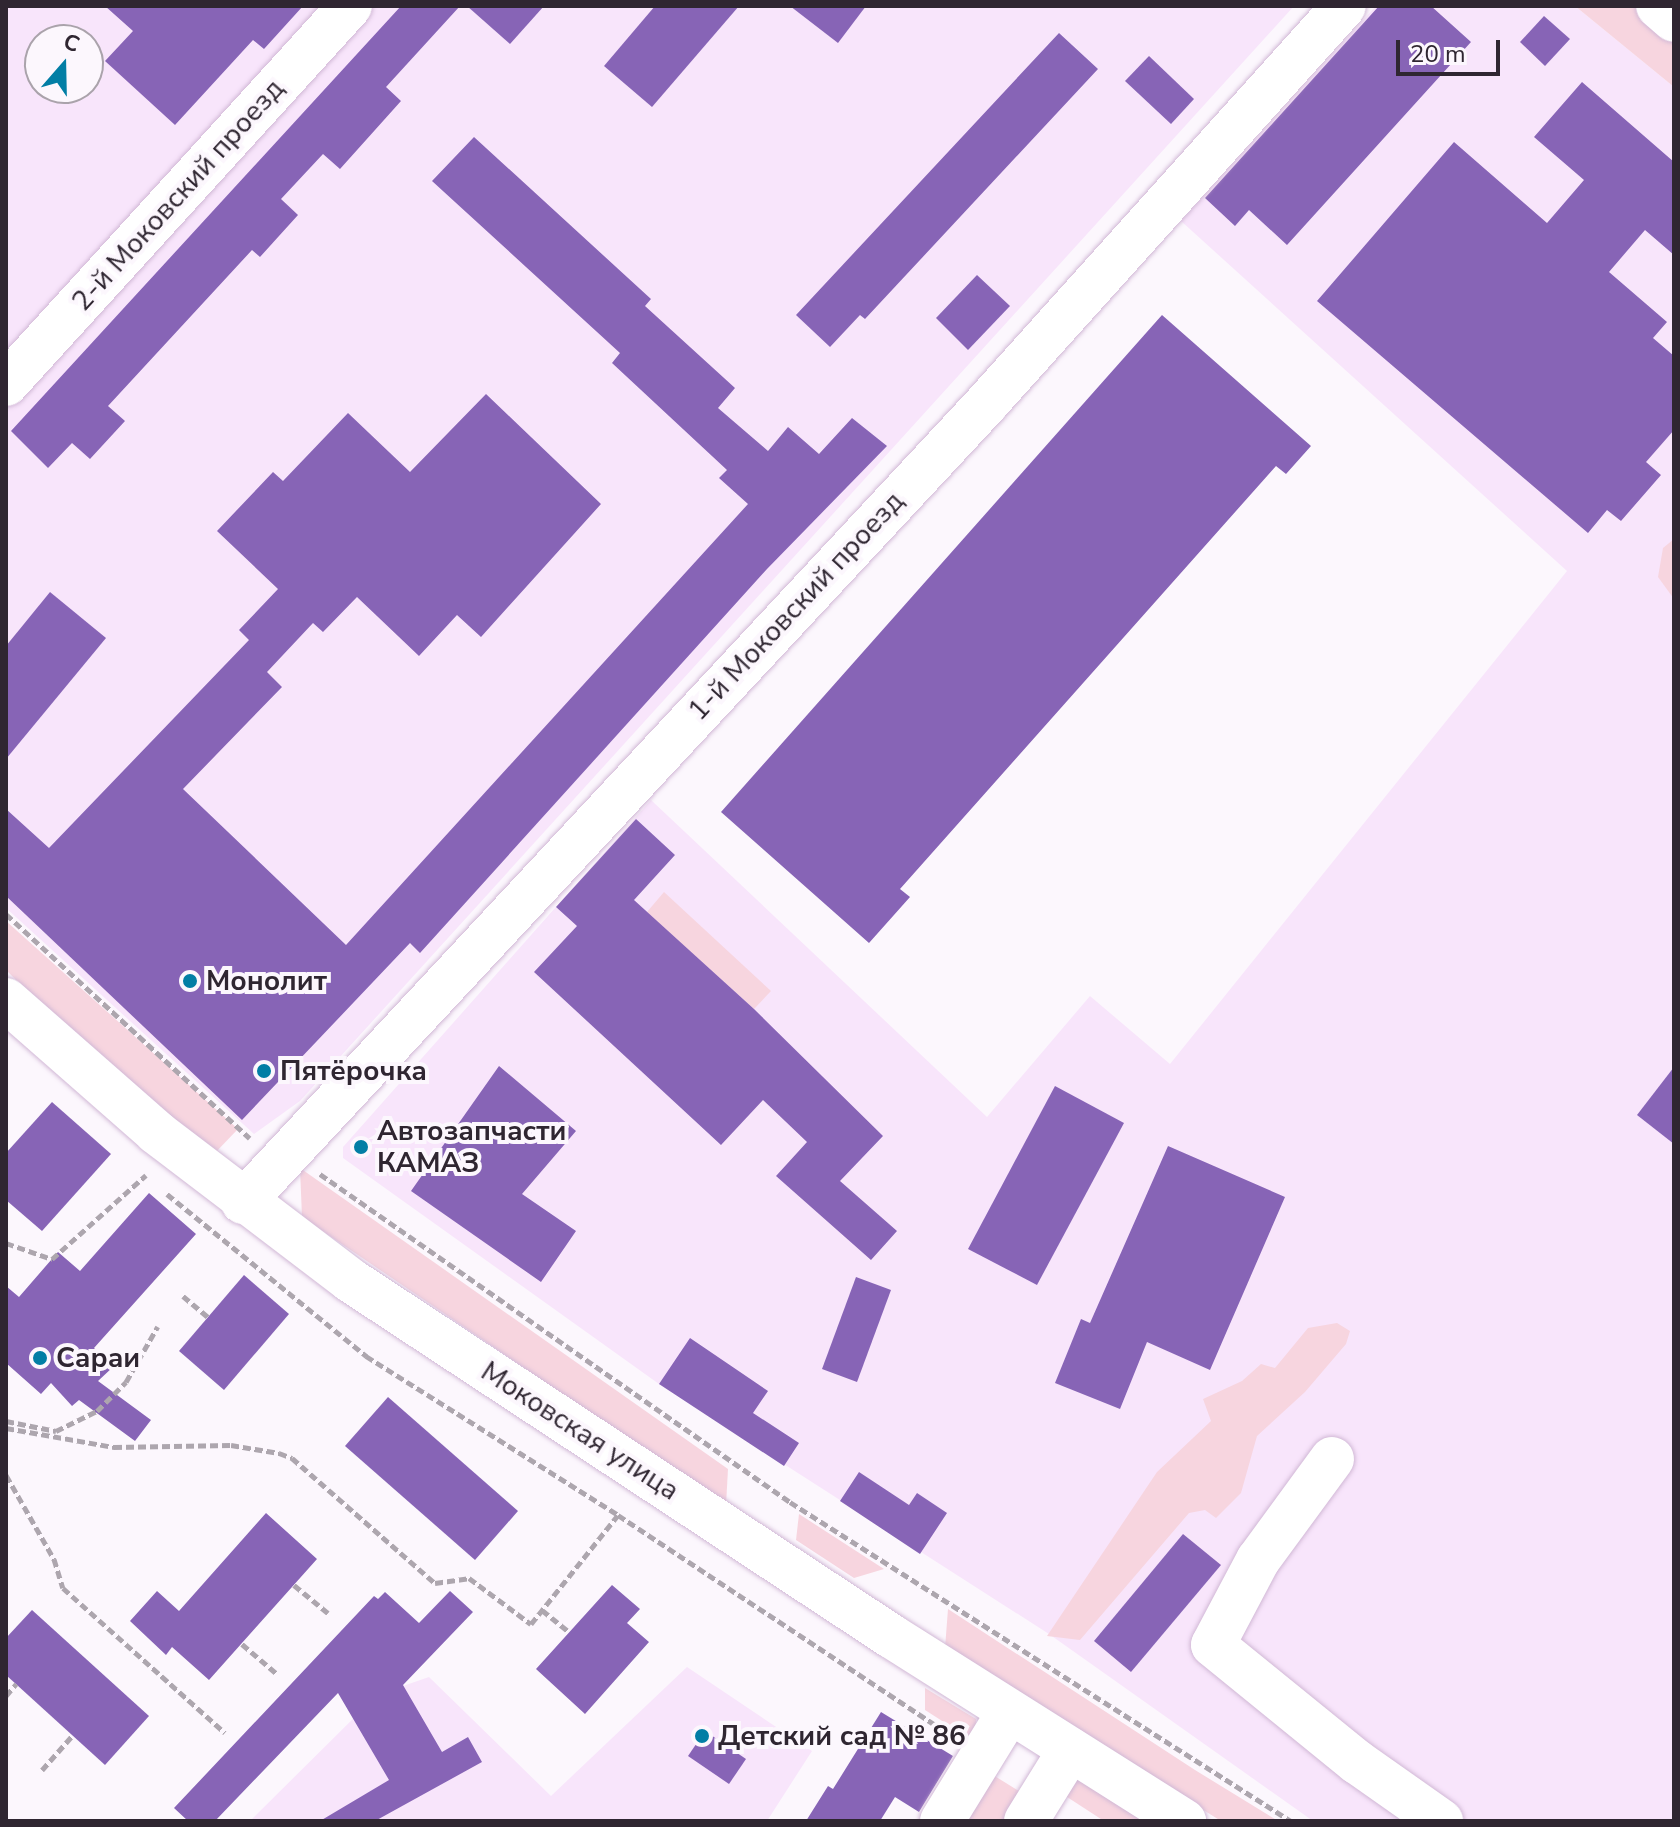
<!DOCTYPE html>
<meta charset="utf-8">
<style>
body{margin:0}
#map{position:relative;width:1680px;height:1827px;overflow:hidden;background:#fcf7fd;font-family:"Nunito Sans",sans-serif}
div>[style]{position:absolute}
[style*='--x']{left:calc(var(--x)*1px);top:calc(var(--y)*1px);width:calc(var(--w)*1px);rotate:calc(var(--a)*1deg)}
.built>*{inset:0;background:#f8e5fb}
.green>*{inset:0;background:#f7d5df}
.building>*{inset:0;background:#8764b6}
.path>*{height:5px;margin-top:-2.5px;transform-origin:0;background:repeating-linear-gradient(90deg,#ada6ae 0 8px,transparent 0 12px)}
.roads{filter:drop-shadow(0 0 2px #d1b8d6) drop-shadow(0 0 2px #d1b8d6)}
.minor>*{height:44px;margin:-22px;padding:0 22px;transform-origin:22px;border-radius:22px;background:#fff}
.dots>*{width:22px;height:22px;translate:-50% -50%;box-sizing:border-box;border:4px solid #fcf7fd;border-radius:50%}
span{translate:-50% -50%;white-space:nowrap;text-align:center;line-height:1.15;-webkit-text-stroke:8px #fcf7fd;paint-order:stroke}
.street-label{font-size:28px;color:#2f2631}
.poi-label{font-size:28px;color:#2f2631;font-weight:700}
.left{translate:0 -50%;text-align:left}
.frame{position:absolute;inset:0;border:8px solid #2f2631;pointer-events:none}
.north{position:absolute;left:24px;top:24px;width:80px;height:80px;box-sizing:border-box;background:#fcf7fd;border:2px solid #aaa3ab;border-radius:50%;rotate:20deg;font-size:22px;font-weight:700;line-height:32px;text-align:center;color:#2f2631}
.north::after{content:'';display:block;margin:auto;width:28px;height:36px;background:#027ea5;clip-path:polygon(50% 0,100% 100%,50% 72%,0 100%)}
.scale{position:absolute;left:1396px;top:40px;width:104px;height:36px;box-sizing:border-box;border:4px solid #2f2631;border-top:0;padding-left:10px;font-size:24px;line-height:28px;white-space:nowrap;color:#2f2631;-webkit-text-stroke:6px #fcf7fd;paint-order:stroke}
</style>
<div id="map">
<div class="built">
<div style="clip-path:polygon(evenodd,6px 6px,1294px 6px,300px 1101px,254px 1134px,6px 908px,6px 6px,40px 40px,88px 40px,88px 88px,40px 88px,40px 40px)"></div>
<div style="clip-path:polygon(1376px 6px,1575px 6px,1674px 87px,1674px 1821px,1313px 1821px,1049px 1634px,659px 1384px,343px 1158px,343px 1147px,651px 800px,987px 1117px,1090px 996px,1170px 1064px,1567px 571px,1181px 221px)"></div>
<div style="clip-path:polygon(687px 1667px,812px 1751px,767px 1821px,250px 1821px,377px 1695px,429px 1677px,551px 1796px)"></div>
</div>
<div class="green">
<div style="clip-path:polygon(1575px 6px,1633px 6px,1674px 43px,1674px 87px)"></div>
<div style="clip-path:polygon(1674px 539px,1674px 599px,1658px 577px,1663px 548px)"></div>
<div style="clip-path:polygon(664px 892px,771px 991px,754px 1009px,647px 912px)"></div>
<div style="clip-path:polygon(6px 921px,238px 1129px,214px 1154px,63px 1026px,6px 970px)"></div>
<div style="clip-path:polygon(300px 1168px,728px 1469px,726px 1505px,302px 1217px)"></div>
<div style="clip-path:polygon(1337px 1323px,1350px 1331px,1346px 1344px,1305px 1392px,1257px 1436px,1241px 1493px,1216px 1518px,1205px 1510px,1189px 1513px,1080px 1640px,1047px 1636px,1157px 1472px,1211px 1421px,1203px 1399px,1242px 1381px,1261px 1364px,1275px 1368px,1308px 1328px)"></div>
<div style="clip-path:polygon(799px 1514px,884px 1569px,854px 1578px,796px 1540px)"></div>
<div style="clip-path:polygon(948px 1609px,1195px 1770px,1278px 1821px,1221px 1821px,945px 1648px)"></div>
<div style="clip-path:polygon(925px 1688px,976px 1719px,975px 1742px,925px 1710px)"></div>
<div style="clip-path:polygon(985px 1770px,1022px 1793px,1004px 1821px,954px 1821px)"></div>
<div style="clip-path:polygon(1075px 1777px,1147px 1821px,1104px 1821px,1064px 1795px)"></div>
</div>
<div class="building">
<div style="clip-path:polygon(105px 6px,303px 6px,264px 49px,253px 40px,175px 125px,105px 61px,133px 31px)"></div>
<div style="clip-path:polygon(401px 6px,460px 6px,386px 87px,401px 101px,340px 169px,323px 154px,281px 199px,298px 215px,260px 257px,252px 250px,108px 406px,125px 421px,90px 459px,72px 443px,48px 468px,11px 431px)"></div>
<div style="clip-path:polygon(467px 6px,544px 6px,510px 44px)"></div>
<div style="clip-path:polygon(655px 6px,739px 6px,652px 107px,604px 66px)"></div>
<div style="clip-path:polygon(790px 6px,866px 6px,838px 43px)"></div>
<div style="clip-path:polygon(1379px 6px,1431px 6px,1471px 42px,1287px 245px,1249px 210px,1235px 226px,1205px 198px)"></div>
<div style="clip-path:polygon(1544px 16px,1570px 39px,1545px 66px,1520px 42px)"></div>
<div style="clip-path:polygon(1059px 33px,1098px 69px,865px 319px,860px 315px,830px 347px,796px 315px)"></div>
<div style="clip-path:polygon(1149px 56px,1194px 99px,1171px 124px,1125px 81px)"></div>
<div style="clip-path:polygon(1582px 82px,1674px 162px,1674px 255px,1645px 230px,1609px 272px,1667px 322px,1653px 338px,1674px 356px,1674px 430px,1646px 462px,1661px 475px,1621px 521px,1607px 510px,1588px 533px,1317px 301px,1454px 142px,1547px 223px,1584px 180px,1534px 137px)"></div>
<div style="clip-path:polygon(474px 137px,651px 299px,645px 306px,735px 388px,718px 408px,768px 451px,788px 427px,819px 454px,852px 418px,887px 446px,767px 569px,420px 953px,410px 943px,242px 1120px,6px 896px,6px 809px,49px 848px,249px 640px,239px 630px,278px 589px,217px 531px,273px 472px,283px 481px,348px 413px,410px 472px,486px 394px,601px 504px,481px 637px,457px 615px,419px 656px,357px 597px,323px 632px,313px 623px,267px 672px,282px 687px,183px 789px,346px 945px,748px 504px,719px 478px,727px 470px,612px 363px,620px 353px,432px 181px)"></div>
<div style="clip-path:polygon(977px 275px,1010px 306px,968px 350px,936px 318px)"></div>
<div style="clip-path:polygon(1162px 315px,1311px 446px,1286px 474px,1276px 466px,900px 889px,910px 897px,869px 943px,721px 812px)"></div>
<div style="clip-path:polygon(50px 592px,106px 638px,6px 759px,6px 646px)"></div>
<div style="clip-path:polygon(636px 819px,675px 855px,634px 900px,754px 1009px,883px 1136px,840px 1181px,897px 1231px,871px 1260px,776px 1176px,807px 1142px,763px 1100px,721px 1145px,534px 972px,577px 926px,556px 907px)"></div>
<div style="clip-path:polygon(499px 1066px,576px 1131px,522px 1194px,576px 1231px,541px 1282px,411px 1191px)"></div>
<div style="clip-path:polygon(1674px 1067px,1674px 1144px,1637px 1115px)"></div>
<div style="clip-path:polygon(1055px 1086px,1124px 1123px,1037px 1285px,968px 1249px)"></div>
<div style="clip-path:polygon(52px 1102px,111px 1154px,42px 1231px,6px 1200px,6px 1153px)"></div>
<div style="clip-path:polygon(1168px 1146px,1285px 1197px,1210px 1370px,1147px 1342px,1120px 1409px,1055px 1383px,1081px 1319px,1090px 1323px)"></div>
<div style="clip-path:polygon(149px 1193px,196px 1234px,94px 1348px,113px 1367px,98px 1381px,151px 1420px,135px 1441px,79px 1400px,72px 1406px,51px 1383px,41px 1394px,6px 1363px,6px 1286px,19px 1297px,58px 1252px,80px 1271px)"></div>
<div style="clip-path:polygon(244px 1275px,289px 1314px,224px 1390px,179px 1351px)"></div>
<div style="clip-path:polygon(856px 1277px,891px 1290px,857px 1382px,822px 1369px)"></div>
<div style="clip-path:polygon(690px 1338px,768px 1391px,753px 1413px,799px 1443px,784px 1466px,659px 1384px)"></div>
<div style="clip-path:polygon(388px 1397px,518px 1511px,475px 1560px,345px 1446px)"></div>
<div style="clip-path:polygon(859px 1472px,909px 1505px,917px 1493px,947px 1513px,920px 1554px,840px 1501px)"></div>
<div style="clip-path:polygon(266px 1513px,317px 1559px,209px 1680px,172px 1647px,166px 1655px,130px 1621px,157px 1591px,179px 1611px)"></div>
<div style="clip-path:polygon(1183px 1534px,1221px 1565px,1131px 1672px,1094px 1641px)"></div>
<div style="clip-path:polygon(612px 1585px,640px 1609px,627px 1623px,649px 1642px,585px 1714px,536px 1669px)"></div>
<div style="clip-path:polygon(450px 1591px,473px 1612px,403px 1685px,442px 1752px,468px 1737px,482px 1762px,375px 1821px,320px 1821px,389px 1780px,338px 1693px,215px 1821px,188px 1821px,174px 1808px,374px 1596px,378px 1599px,385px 1592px,419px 1623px)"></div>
<div style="clip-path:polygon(32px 1610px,149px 1716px,105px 1765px,6px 1675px,6px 1638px)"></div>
<div style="clip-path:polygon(881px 1712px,953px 1756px,919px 1812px,895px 1797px,880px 1821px,806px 1821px,828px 1786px,833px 1789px)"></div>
<div style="clip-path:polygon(705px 1731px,746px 1759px,729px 1784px,688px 1756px)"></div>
</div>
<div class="path">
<div style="--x:6;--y:914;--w:331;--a:42.6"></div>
<div style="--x:320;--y:1174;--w:573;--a:34.91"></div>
<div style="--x:790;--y:1502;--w:594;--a:32.49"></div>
<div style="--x:167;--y:1194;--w:257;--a:39.1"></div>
<div style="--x:366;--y:1356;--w:298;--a:32.2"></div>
<div style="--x:6;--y:1243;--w:49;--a:19.2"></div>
<div style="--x:52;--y:1259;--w:126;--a:-41.8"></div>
<div style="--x:183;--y:1296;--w:33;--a:40"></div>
<div style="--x:6;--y:1421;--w:51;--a:11.3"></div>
<div style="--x:56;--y:1431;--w:46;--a:-26"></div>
<div style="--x:97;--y:1411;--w:41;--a:-45"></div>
<div style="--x:126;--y:1382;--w:64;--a:-60.3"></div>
<div style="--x:6;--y:1428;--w:110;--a:10"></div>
<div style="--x:114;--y:1447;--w:117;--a:-1"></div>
<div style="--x:231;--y:1445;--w:49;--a:9.5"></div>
<div style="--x:279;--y:1453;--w:14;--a:21"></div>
<div style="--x:292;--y:1458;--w:190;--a:41.2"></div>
<div style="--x:435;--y:1583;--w:34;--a:-8"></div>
<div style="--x:469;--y:1578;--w:77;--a:36.6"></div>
<div style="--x:531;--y:1624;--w:139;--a:-51.4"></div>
<div style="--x:618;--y:1515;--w:397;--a:33.5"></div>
<div style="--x:6;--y:1475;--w:97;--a:60.3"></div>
<div style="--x:54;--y:1559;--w:30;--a:73"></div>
<div style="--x:63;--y:1588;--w:217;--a:41.8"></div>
<div style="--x:294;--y:1585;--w:44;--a:39.5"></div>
<div style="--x:542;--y:1610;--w:35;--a:39"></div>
<div style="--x:242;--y:1644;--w:45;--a:40.5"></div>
<div style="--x:6;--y:1696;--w:16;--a:-50"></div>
<div style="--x:42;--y:1770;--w:45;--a:-48.6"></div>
</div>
<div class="roads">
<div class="minor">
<div style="--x:1658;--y:6;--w:21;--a:41"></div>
<div style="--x:6;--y:384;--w:511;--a:-47.7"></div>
<div style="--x:6;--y:1000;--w:200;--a:41.3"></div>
<div style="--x:156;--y:1132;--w:244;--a:37.3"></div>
<div style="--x:350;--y:1280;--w:648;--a:33.35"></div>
<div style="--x:891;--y:1636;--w:347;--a:32.3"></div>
<div style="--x:243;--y:1202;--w:1090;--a:-47.04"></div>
<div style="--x:986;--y:404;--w:535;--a:-48.03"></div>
<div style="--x:1332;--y:1459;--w:125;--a:126.2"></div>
<div style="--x:1258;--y:1560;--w:96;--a:117.9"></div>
<div style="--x:1213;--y:1645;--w:186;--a:39.1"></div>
<div style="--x:1357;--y:1762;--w:103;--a:35.1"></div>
<div style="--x:942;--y:1821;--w:128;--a:-58.4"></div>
<div style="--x:1026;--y:1821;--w:84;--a:-58.2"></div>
</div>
</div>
<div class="dots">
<div style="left:190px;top:981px;background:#027ea5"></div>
<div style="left:264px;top:1071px;background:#027ea5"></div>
<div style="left:361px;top:1147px;background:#027ea5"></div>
<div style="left:40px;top:1358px;background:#027ea5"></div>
<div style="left:702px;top:1736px;background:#027ea5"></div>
</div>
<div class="street-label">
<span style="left:178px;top:195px;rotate:-48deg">2-й Моковский проезд</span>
<span style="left:796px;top:606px;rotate:-47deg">1-й Моковский проезд</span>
<span style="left:580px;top:1431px;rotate:33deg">Моковская улица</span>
</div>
<div class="poi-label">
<span class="left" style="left:206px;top:981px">Монолит</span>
<span class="left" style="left:280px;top:1071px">Пятёрочка</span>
<span class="left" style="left:377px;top:1147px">Автозапчасти<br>КАМАЗ</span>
<span class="left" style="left:56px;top:1358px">Сараи</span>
<span class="left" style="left:718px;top:1736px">Детский сад № 86</span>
</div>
<div class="frame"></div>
<div class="north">С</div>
<div class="scale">20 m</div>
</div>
